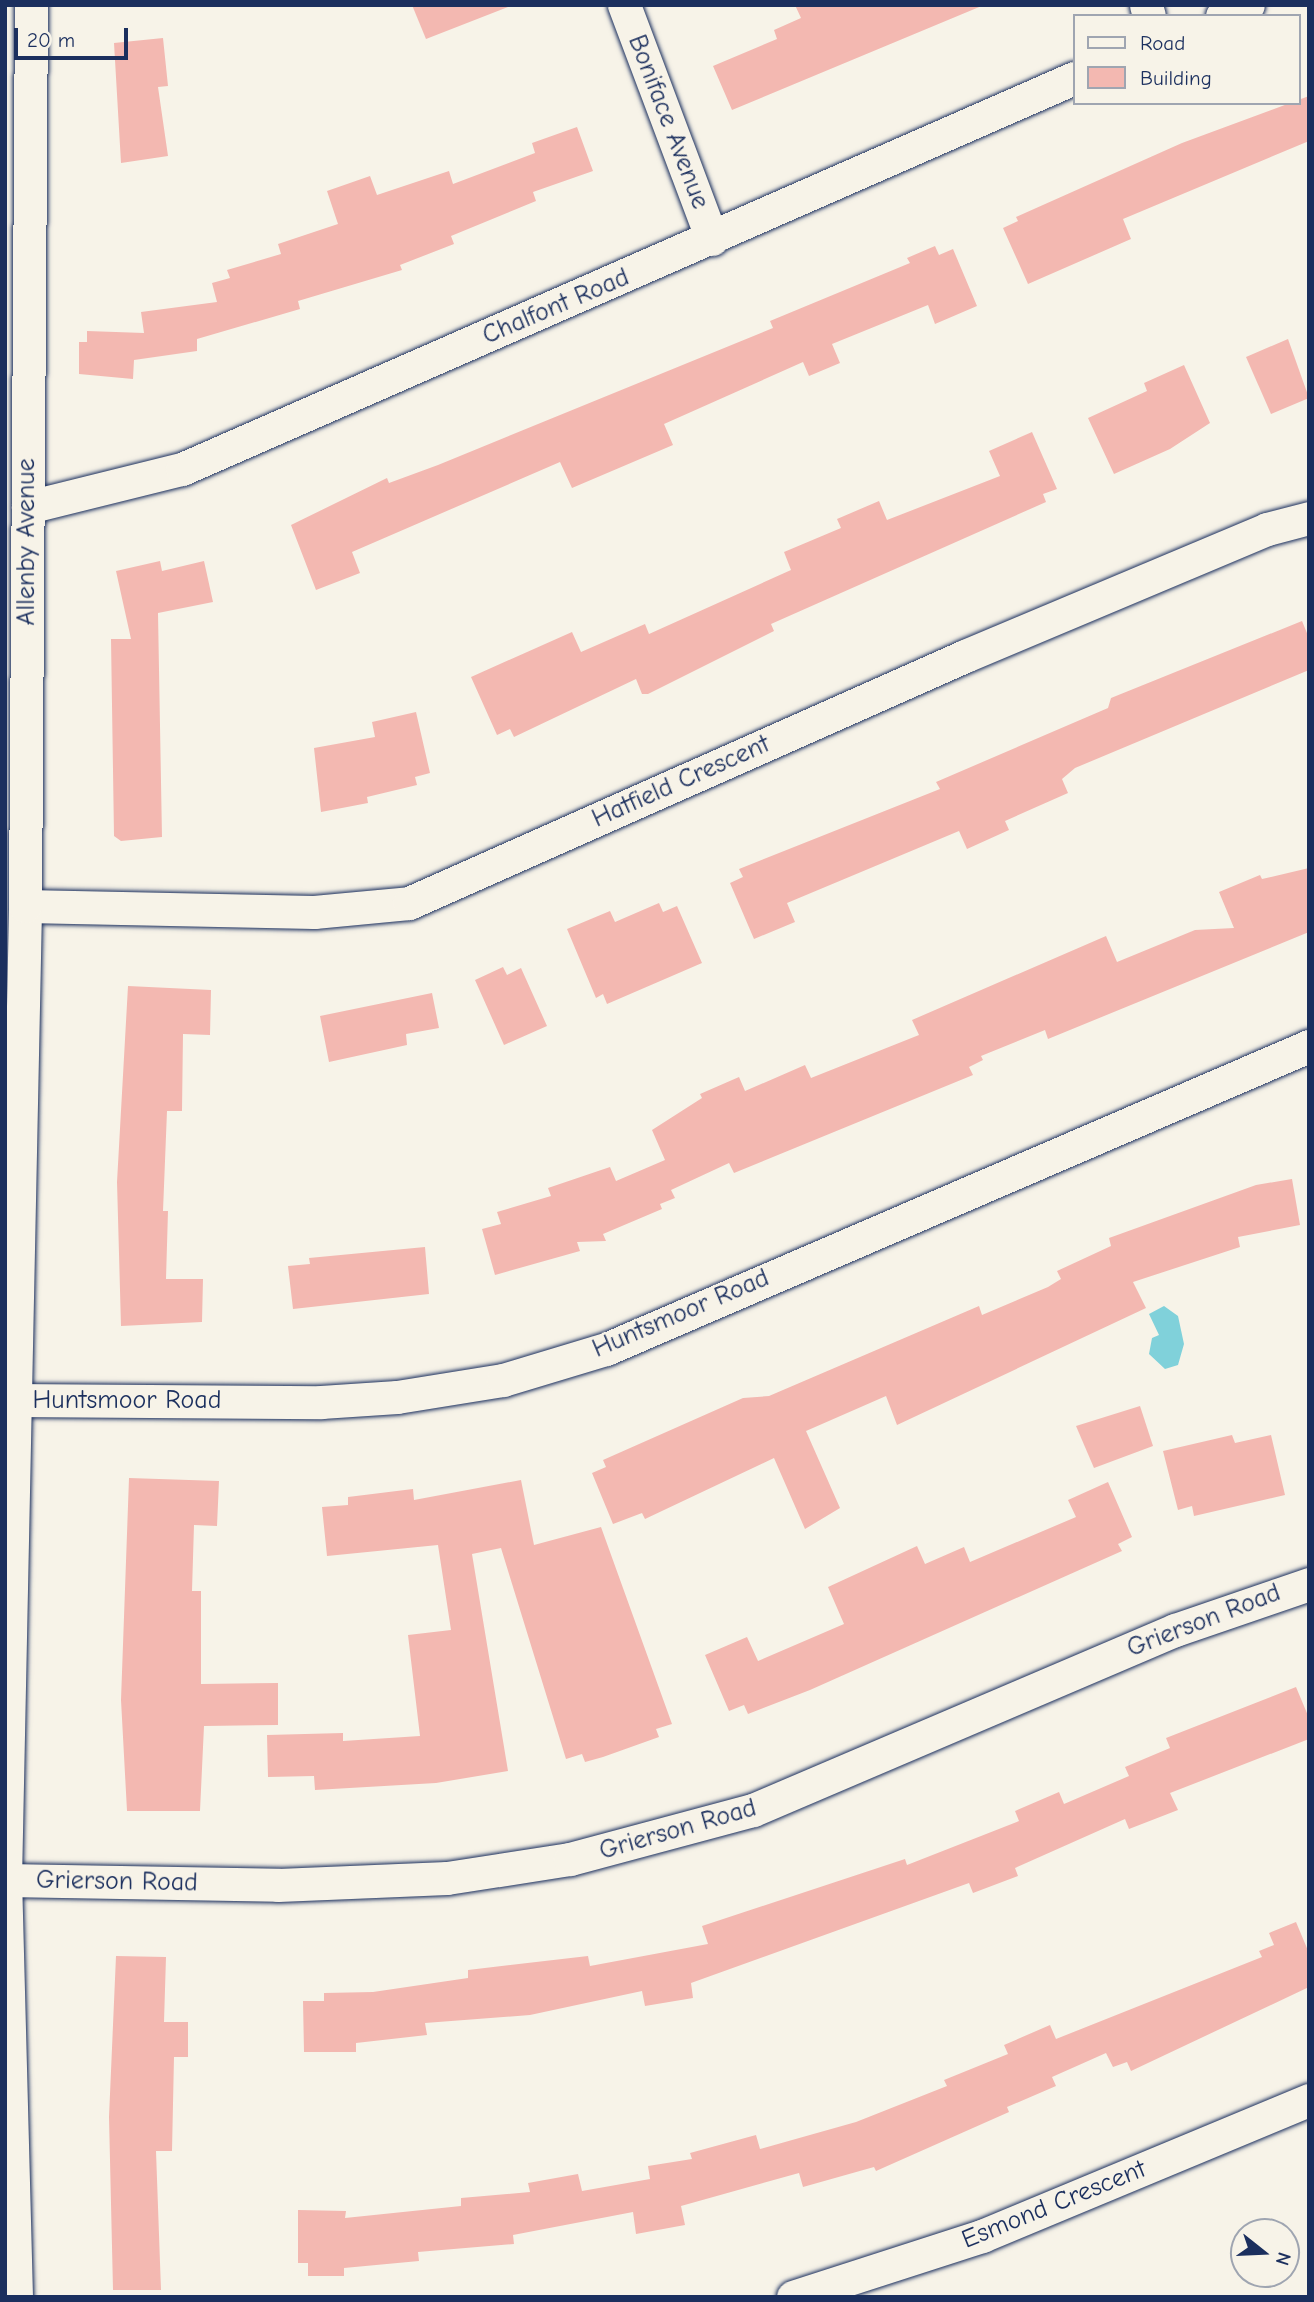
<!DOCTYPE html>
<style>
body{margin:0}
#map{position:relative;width:1314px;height:2302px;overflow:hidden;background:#f7f3e8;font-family:"Comic Neue",sans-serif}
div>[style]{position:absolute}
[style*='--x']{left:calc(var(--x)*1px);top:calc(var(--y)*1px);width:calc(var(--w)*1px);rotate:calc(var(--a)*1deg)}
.water>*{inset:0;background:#80d1da}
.building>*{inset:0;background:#f3b8b1}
.roads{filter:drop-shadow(0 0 2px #1b2f5e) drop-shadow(0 0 2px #1b2f5e)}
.street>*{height:33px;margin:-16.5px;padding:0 16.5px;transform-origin:16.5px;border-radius:16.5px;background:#f7f3e8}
span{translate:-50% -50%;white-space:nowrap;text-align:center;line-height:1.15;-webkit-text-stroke:5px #f7f3e8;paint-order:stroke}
.street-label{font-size:26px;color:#1b2f5e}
.frame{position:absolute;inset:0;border:7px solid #1b2f5e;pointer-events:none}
.legend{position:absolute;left:1073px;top:14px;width:228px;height:91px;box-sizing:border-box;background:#f7f3e8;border:2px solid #9fa5b1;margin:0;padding:9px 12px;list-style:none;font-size:21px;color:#1b2f5e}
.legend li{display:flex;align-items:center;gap:14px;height:35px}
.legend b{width:35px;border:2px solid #9fa5b1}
.north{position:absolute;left:1230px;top:2218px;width:70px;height:70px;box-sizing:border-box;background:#f7f3e8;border:2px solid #9fa5b1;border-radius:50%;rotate:108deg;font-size:19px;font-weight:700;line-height:28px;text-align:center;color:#1b2f5e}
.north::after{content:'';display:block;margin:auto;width:24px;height:32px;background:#1b2f5e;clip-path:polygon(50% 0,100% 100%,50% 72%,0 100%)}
.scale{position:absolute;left:14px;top:28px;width:114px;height:32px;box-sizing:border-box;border:4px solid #1b2f5e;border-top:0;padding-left:9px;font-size:21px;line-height:24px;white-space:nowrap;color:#1b2f5e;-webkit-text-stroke:5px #f7f3e8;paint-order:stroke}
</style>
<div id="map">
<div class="water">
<div style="clip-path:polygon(1164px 1306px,1178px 1316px,1184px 1344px,1178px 1365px,1165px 1369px,1149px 1354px,1152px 1338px,1159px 1335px,1149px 1314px)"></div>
</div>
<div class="building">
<div style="clip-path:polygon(412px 5px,507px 5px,508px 7px,426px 39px)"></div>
<div style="clip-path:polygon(795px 5px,984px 5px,732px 110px,713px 66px,777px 39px,774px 30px,801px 18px)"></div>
<div style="clip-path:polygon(163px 38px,168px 86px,158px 87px,168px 156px,121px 163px,114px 43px)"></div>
<div style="clip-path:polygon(1309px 96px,1309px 141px,1123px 219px,1131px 239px,1028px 284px,1003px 228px,1018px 221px,1016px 217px,1182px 143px)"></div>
<div style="clip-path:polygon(577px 127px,593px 171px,533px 192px,536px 201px,451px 236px,454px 244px,400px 265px,402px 270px,298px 301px,300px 309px,197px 339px,197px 351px,134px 360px,133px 379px,79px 374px,79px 342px,87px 342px,87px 331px,144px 333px,141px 312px,217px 302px,212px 283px,230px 278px,227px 270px,281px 254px,278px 244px,338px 224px,327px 191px,370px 176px,377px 195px,449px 171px,453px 184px,535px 153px,532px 143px)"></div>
<div style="clip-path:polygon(935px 246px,939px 255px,953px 249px,977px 306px,935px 324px,928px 305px,832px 344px,840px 363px,809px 376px,803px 362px,664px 424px,673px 445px,572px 488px,560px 462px,352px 552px,360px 573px,316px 590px,291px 525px,387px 478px,389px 483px,438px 465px,773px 328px,770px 321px,910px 263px,907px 258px)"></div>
<div style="clip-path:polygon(1288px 339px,1309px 398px,1271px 414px,1246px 357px)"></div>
<div style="clip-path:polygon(1184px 365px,1210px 423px,1170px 449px,1114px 474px,1088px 418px,1147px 391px,1144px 383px)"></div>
<div style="clip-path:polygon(1032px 432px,1057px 489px,1043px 494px,1046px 502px,771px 624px,774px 631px,648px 694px,642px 694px,636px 679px,514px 737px,510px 729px,497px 735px,471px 677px,572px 632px,581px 652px,645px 624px,649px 634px,791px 570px,784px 552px,841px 528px,837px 519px,879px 501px,887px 520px,1000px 476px,989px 451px)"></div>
<div style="clip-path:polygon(160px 561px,162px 571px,204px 561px,213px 602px,158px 613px,162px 837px,121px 841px,114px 836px,111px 639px,131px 639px,116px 571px)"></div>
<div style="clip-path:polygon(1302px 621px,1309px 638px,1309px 670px,1075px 768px,1062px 779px,1068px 793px,1005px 821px,1009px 830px,967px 849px,959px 831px,787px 903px,795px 922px,754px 939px,730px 883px,743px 877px,739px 869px,940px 789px,936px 782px,1108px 708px,1111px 698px)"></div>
<div style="clip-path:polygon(416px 712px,430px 773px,415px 777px,417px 785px,367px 797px,368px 803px,321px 812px,314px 748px,375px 737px,372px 722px)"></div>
<div style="clip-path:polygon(1309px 868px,1309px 932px,1048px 1039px,1045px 1030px,981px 1056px,983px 1060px,969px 1067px,973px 1075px,734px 1173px,729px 1163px,671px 1190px,675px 1198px,660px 1204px,662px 1209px,603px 1234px,606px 1241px,577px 1242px,580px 1251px,495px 1275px,482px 1229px,501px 1224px,497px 1212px,551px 1196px,548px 1188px,610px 1167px,616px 1181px,665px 1160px,652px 1130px,702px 1098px,700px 1094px,739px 1077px,745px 1091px,805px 1065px,811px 1078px,919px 1035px,912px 1020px,1106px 936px,1117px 962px,1195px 930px,1234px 928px,1219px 892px,1260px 875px,1262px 879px)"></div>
<div style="clip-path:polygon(659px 903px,663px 912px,677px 906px,702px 963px,607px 1004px,603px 994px,596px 998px,567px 929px,610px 911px,615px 922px)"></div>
<div style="clip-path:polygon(503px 967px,507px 975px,521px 968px,547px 1026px,504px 1045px,475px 980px)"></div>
<div style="clip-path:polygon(128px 986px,211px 990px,210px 1035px,183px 1034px,182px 1111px,167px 1111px,163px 1211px,168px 1211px,166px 1279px,203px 1279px,202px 1322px,121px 1326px,117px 1182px)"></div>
<div style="clip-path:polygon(432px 993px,439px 1028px,406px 1034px,407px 1045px,329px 1062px,320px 1016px)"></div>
<div style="clip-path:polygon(1292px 1179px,1300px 1225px,1238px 1237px,1240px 1247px,1133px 1282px,1146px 1308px,897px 1425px,886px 1396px,806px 1431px,840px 1508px,805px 1529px,774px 1458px,645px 1519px,642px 1513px,613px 1524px,592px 1473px,606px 1467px,603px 1460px,743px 1398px,769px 1396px,979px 1306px,982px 1315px,1048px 1287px,1061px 1279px,1057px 1271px,1111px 1246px,1109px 1238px,1256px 1185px)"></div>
<div style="clip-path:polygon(425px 1247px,429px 1294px,293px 1309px,288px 1266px,310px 1264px,309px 1258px)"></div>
<div style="clip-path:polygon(1140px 1406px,1153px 1446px,1094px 1468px,1076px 1426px)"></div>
<div style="clip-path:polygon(1232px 1435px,1235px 1443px,1271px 1435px,1285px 1495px,1194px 1516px,1192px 1506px,1178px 1510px,1163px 1451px)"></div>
<div style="clip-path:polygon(129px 1478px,219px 1481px,217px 1526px,194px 1525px,192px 1591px,201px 1591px,201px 1684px,278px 1683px,278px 1725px,204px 1726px,200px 1811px,127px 1811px,121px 1700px)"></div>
<div style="clip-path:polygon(521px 1480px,534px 1545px,601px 1527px,672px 1724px,656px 1729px,659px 1737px,603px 1757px,585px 1762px,582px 1754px,566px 1759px,501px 1548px,472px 1554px,508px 1771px,436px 1783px,315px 1790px,314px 1776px,268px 1777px,267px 1735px,343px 1733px,343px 1741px,420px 1736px,408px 1635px,451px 1630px,438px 1545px,327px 1556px,322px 1507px,348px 1505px,348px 1497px,413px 1489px,414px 1500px)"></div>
<div style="clip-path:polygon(1108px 1482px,1132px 1537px,1118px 1544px,1122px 1551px,810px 1690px,748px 1714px,744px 1705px,729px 1711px,705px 1655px,747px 1637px,758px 1661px,844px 1624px,828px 1587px,917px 1546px,925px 1564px,964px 1547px,970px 1562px,1076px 1517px,1068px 1500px)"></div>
<div style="clip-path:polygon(1296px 1687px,1309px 1718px,1309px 1739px,1170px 1793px,1178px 1810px,1129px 1829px,1125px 1819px,1015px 1868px,1018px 1876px,973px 1893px,969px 1883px,691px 1983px,693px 1998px,645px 2006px,642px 1991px,530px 2015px,425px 2023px,427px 2035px,356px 2043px,356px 2052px,304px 2052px,303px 2001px,324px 2001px,324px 1993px,373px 1992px,468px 1978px,468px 1970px,588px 1956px,590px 1966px,708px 1944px,702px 1926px,905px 1859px,907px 1865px,1019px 1821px,1015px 1811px,1059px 1792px,1064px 1804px,1129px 1776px,1125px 1767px,1170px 1748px,1166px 1738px)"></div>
<div style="clip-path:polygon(1296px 1922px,1309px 1953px,1309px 1987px,1131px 2071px,1127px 2062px,1113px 2067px,1106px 2053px,1052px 2077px,1056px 2086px,1007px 2107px,1009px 2112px,876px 2171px,874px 2167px,803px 2187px,799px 2173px,681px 2206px,685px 2225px,636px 2234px,633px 2212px,513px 2235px,514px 2244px,418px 2252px,419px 2261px,344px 2268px,344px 2276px,308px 2276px,308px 2263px,298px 2263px,298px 2210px,346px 2211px,345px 2218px,461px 2206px,461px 2198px,530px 2192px,528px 2183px,578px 2174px,582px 2191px,650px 2179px,648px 2166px,692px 2159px,690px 2153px,756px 2135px,760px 2149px,856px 2122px,947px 2086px,944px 2080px,1008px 2054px,1004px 2045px,1050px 2025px,1056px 2039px,1262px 1957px,1259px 1951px,1274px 1945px,1269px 1933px)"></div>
<div style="clip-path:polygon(116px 1956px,166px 1957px,164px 2022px,188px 2022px,188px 2057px,174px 2057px,172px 2151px,156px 2151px,161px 2290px,113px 2290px,109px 2117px)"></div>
</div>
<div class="roads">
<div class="street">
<div style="--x:624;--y:5;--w:250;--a:69.4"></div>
<div style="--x:1146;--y:5;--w:11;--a:75"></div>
<div style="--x:1222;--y:16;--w:28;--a:-23"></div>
<div style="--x:28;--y:507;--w:159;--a:-13.9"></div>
<div style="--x:182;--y:469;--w:974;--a:-23.67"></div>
<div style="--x:25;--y:906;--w:289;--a:1.2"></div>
<div style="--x:314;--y:912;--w:95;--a:-5.4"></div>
<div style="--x:409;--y:903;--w:608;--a:-23.95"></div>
<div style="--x:965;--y:656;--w:328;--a:-22.8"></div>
<div style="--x:1267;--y:529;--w:43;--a:-14.7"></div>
<div style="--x:11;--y:1400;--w:310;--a:0.4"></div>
<div style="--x:321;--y:1402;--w:76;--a:-3.8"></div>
<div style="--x:397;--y:1397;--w:107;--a:-9.1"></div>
<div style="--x:503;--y:1380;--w:108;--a:-16.8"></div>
<div style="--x:606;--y:1349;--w:766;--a:-23.32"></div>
<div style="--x:5;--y:1880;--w:273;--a:1"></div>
<div style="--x:278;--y:1885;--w:169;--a:-2.4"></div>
<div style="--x:447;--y:1878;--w:124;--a:-8.8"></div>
<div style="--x:570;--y:1859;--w:189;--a:-15"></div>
<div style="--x:753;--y:1810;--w:459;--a:-23.1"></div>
<div style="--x:1175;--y:1630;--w:142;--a:-18.9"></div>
<div style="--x:16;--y:2297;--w:417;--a:-91.5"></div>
<div style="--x:5;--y:1880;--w:974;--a:-88.82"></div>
<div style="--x:25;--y:906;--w:901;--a:-89.62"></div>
<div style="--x:793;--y:2297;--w:199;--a:-17.9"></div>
<div style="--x:982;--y:2236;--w:354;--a:-22.6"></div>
</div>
</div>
<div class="street-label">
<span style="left:668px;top:122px;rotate:69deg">Boniface Avenue</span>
<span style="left:556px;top:307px;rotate:-23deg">Chalfont Road</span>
<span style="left:27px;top:542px;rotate:-90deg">Allenby Avenue</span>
<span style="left:681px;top:782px;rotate:-24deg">Hatfield Crescent</span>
<span style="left:681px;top:1314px;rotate:-23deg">Huntsmoor Road</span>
<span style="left:127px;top:1401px">Huntsmoor Road</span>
<span style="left:1204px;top:1621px;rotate:-21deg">Grierson Road</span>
<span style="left:678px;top:1830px;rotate:-16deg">Grierson Road</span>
<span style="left:117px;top:1882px;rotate:1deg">Grierson Road</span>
<span style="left:1054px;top:2205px;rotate:-22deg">Esmond Crescent</span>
</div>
<div class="frame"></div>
<ul class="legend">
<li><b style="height:9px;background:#f7f3e8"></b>Road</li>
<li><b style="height:19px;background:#f3b8b1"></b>Building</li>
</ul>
<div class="north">N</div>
<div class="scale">20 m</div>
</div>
